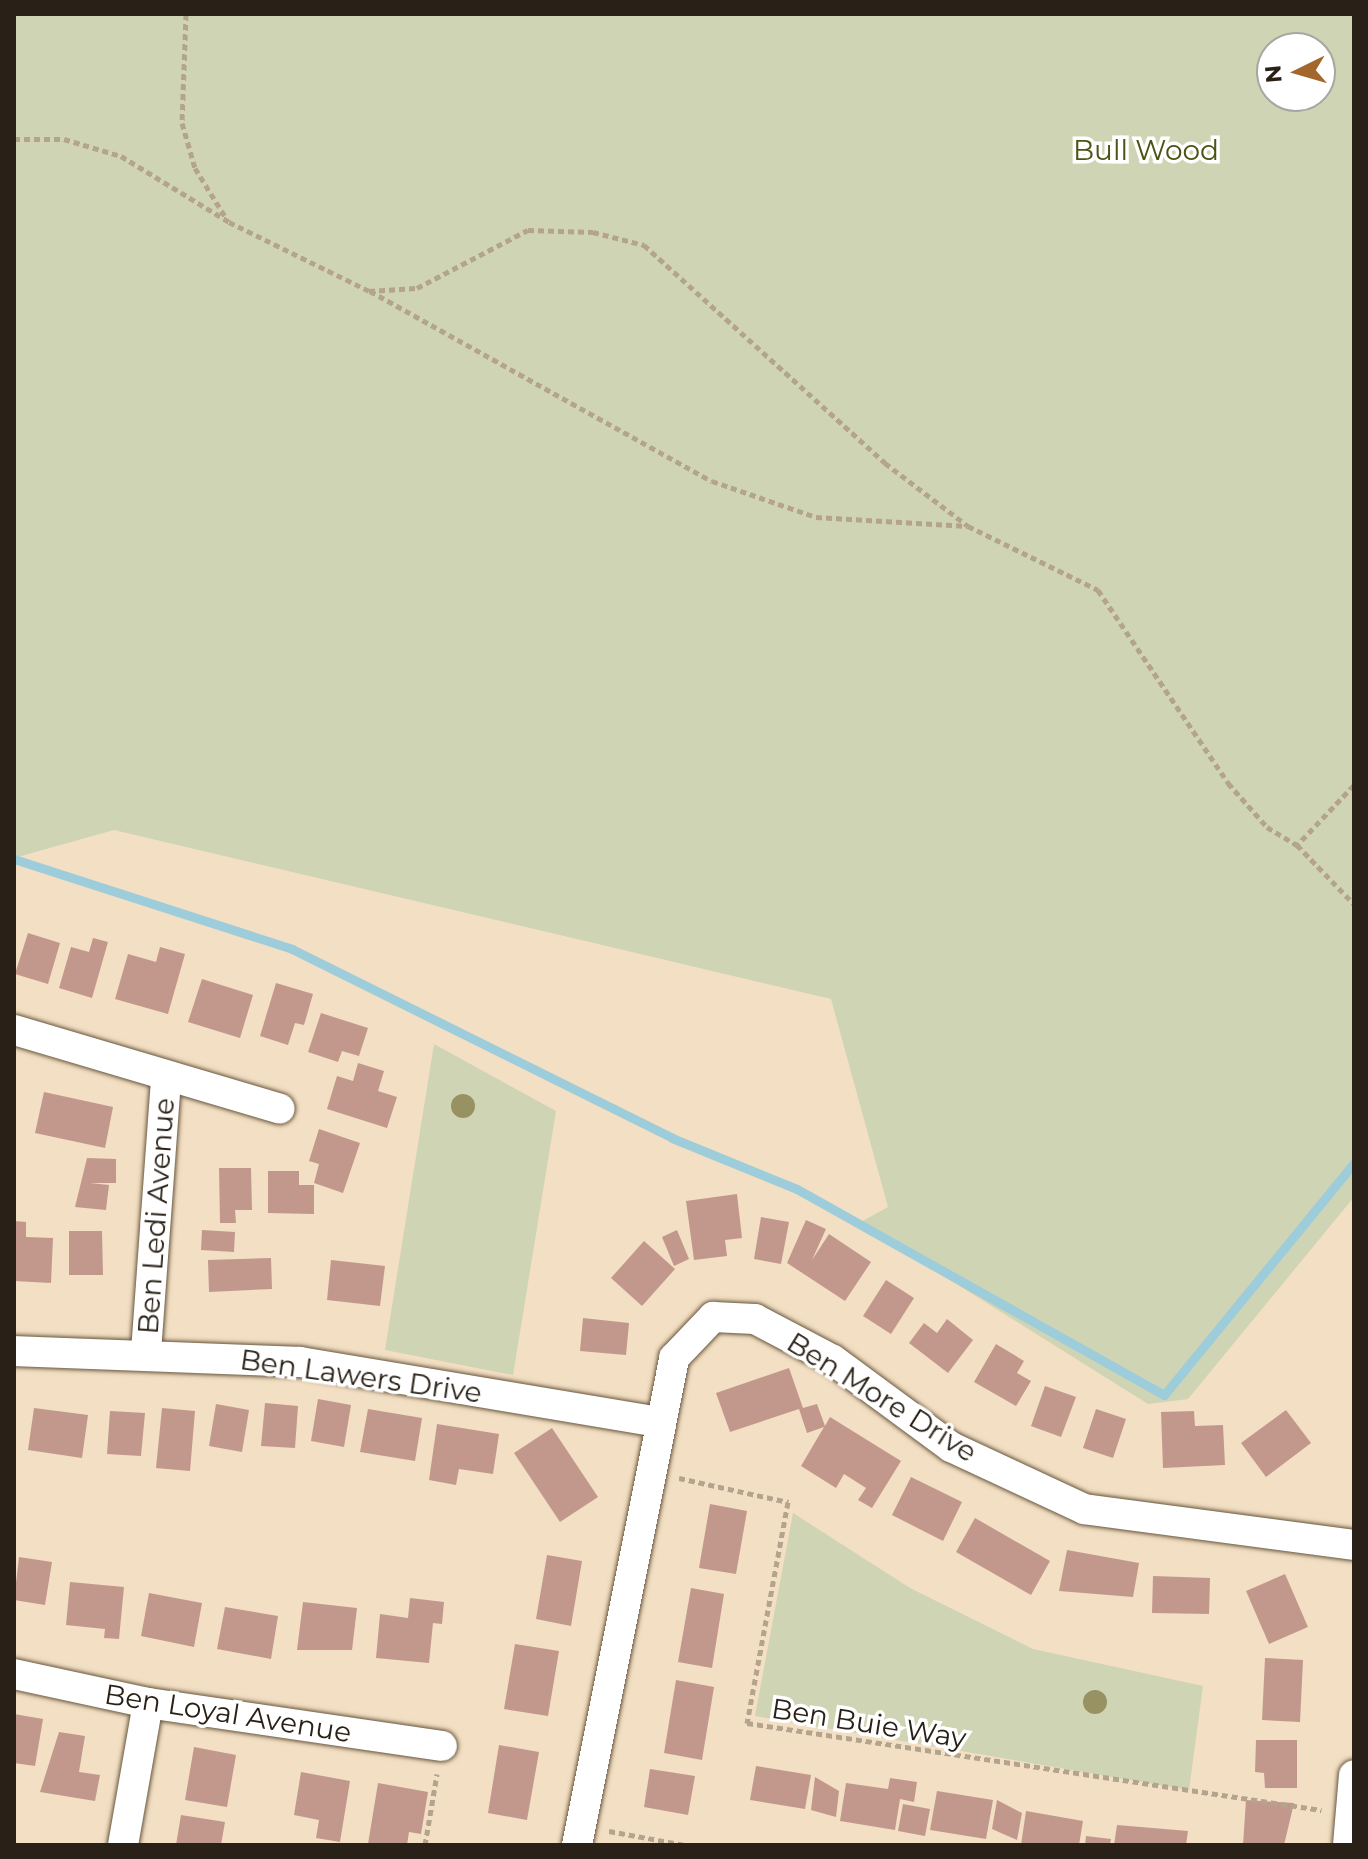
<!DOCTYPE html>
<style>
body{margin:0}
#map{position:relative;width:1368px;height:1859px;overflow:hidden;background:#f3dfc3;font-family:Montserrat,sans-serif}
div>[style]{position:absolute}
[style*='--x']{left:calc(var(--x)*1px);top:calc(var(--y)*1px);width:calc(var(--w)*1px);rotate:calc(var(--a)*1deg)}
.green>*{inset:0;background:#cfd4b4}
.stream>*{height:9px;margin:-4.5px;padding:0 4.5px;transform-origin:4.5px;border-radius:4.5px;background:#9dccdb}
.building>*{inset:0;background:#c2988d}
.path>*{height:5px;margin-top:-2.5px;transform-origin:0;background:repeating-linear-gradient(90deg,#b4a48d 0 6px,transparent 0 10px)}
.roads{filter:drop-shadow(0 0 2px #67563e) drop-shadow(0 0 2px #67563e)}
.minor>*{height:30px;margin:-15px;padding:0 15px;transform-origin:15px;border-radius:15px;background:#fff}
.trees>*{width:24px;height:24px;margin:-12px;border-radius:50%;background:#989263}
span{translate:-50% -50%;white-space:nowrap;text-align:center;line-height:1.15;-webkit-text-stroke:7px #fff;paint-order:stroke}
.park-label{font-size:28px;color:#4e5314}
.street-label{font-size:28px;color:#292117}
.frame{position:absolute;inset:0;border:16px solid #292117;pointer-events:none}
.north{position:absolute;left:1256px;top:32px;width:80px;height:80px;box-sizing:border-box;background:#fff;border:2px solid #a9a6a2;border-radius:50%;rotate:265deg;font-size:22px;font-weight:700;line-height:32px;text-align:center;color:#292117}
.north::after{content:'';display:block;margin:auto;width:28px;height:36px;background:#a4672b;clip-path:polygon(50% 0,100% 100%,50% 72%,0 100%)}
</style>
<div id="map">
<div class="green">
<div style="clip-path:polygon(evenodd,14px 14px,1354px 14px,1354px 1197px,1188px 1399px,1148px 1404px,859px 1223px,888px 1207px,831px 999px,114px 830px,14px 858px,14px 14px,1272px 48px,1320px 48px,1320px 96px,1272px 96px,1272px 48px)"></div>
<div style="clip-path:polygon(434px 1044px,556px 1111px,513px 1375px,385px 1350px)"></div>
<div style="clip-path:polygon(793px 1513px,910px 1588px,1033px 1649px,1203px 1686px,1189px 1790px,755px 1716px)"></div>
</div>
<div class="stream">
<div style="--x:14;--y:859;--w:292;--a:17.9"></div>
<div style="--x:292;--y:949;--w:424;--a:26.4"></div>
<div style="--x:672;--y:1138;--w:135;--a:22.2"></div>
<div style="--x:797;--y:1189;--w:421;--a:29.3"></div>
<div style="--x:1164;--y:1395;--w:300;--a:-50.7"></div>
</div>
<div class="building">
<div style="clip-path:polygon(28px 933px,60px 943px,48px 984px,15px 974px)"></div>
<div style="clip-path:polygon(93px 938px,108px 942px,92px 998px,59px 988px,71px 947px,89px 952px)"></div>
<div style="clip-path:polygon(160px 947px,185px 954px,168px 1014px,115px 999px,128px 954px,156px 962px)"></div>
<div style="clip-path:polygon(202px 979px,253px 995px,240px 1038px,188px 1022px)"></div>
<div style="clip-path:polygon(276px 983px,313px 994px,304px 1025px,295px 1023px,288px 1045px,260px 1036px)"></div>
<div style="clip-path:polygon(321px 1013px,368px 1028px,359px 1056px,342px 1051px,338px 1062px,308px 1052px)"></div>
<div style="clip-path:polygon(358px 1063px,384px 1071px,378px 1091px,397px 1097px,387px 1128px,327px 1109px,337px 1076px,353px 1081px)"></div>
<div style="clip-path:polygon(44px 1092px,113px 1107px,105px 1148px,35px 1133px)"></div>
<div style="clip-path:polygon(319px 1129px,360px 1143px,343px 1193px,314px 1183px,319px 1164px,309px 1161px)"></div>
<div style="clip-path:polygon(87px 1158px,116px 1159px,116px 1183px,90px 1183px,109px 1185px,106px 1210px,75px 1207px)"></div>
<div style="clip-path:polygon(219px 1168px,251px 1168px,252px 1210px,235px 1210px,236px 1223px,220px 1223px)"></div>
<div style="clip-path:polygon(268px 1171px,299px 1171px,299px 1185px,314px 1185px,314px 1214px,268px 1213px)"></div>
<div style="clip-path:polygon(737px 1194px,742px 1238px,725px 1240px,727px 1256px,694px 1260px,686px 1201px)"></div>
<div style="clip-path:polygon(761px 1217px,789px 1222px,781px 1264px,754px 1259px)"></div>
<div style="clip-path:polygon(806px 1220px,826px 1229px,812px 1260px,829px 1234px,871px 1262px,845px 1301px,787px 1263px)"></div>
<div style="clip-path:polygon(14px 1221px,26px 1222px,26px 1237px,53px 1238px,51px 1283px,14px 1281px)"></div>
<div style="clip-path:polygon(202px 1230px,235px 1232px,234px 1252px,201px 1250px)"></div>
<div style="clip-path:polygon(677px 1230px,689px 1259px,674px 1266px,662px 1237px)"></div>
<div style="clip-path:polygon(69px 1231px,102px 1231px,103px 1275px,69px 1275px)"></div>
<div style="clip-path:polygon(644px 1241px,675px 1269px,642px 1306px,611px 1278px)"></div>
<div style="clip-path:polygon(271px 1258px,272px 1289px,209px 1292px,208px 1260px)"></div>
<div style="clip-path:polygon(331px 1260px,385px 1266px,380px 1306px,327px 1300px)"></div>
<div style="clip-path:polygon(886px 1280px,914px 1298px,891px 1334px,863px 1316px)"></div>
<div style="clip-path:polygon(583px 1318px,629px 1323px,626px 1355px,580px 1351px)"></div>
<div style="clip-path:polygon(947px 1319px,973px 1340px,948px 1373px,909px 1343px,924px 1323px,937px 1333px)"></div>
<div style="clip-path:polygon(996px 1344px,1024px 1361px,1017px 1373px,1031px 1381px,1016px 1406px,974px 1382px)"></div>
<div style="clip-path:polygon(789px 1368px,803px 1408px,817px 1404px,825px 1426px,830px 1417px,901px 1461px,872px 1508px,858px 1500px,866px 1488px,844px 1474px,836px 1488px,801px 1466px,824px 1427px,807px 1433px,799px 1409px,730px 1432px,716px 1393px)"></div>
<div style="clip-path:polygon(1045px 1386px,1076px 1397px,1061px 1437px,1031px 1426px)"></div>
<div style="clip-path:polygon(318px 1399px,351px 1405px,344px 1447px,311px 1441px)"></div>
<div style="clip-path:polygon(265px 1403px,298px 1406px,295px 1448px,261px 1446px)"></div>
<div style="clip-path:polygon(216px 1404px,249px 1410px,242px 1452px,209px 1446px)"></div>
<div style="clip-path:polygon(34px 1408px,88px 1415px,82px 1458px,28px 1450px)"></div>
<div style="clip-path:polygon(162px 1408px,195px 1411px,190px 1471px,156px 1468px)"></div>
<div style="clip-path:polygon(368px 1409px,422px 1418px,415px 1461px,360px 1452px)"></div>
<div style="clip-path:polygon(1096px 1409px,1126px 1419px,1113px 1458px,1083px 1448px)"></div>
<div style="clip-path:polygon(1286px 1410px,1311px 1443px,1266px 1477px,1241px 1443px)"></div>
<div style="clip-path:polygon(110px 1411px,145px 1413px,141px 1456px,107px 1454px)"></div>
<div style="clip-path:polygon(1194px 1411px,1195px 1426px,1223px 1425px,1225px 1465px,1163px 1468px,1161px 1412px)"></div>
<div style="clip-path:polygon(437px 1424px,499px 1434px,493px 1474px,459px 1469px,456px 1485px,429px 1480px)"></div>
<div style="clip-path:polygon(552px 1428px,598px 1497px,560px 1522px,514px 1453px)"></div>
<div style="clip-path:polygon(911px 1477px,962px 1502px,943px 1541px,892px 1515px)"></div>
<div style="clip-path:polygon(710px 1504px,747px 1511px,736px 1574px,699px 1568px)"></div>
<div style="clip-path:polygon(975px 1518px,1050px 1561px,1031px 1595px,956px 1552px)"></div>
<div style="clip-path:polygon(1067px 1550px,1139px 1563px,1133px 1597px,1059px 1591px)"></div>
<div style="clip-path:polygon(547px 1555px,582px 1561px,571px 1626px,536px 1619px)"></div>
<div style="clip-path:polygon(19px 1557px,52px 1562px,45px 1605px,14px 1600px)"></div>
<div style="clip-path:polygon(1285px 1574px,1308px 1627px,1269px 1644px,1246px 1591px)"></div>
<div style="clip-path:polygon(1153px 1576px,1210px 1578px,1209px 1614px,1152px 1613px)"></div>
<div style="clip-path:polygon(70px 1582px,124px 1587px,119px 1639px,104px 1638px,105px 1629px,66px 1625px)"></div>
<div style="clip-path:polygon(691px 1588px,724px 1594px,712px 1668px,678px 1662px)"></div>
<div style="clip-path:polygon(149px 1593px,202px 1603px,194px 1647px,141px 1636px)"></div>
<div style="clip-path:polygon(410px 1598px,444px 1602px,442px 1624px,433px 1623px,429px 1663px,376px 1658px,380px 1614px,408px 1618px)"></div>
<div style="clip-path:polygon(303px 1602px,357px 1608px,352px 1650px,297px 1650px)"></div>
<div style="clip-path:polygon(225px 1607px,278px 1616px,271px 1659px,217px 1649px)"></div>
<div style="clip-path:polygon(515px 1644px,559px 1651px,548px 1716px,504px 1709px)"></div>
<div style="clip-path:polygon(1265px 1658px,1303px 1660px,1300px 1722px,1262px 1720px)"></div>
<div style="clip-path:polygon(676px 1680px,714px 1687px,702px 1760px,664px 1753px)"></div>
<div style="clip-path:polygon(14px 1714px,43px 1719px,35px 1766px,14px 1763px)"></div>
<div style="clip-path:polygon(59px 1732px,85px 1736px,79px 1772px,100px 1775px,95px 1801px,40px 1792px)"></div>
<div style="clip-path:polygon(1256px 1740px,1297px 1740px,1297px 1788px,1265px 1788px,1264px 1773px,1255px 1772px)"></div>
<div style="clip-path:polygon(499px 1745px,539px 1752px,527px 1820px,488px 1813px)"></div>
<div style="clip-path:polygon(194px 1747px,236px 1755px,227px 1807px,185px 1800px)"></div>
<div style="clip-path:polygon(756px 1766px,811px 1775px,805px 1809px,750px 1800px)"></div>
<div style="clip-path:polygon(650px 1769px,695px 1776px,688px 1815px,644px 1807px)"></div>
<div style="clip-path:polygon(301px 1772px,350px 1781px,340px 1842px,316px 1838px,319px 1820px,294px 1815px)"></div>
<div style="clip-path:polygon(815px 1777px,839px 1791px,836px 1817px,811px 1810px)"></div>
<div style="clip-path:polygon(890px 1778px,917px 1782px,914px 1802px,900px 1799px,895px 1830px,840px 1821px,846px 1783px,888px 1789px)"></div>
<div style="clip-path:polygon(378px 1783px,428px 1792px,421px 1834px,409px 1832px,407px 1845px,368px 1844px)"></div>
<div style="clip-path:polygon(937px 1791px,993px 1800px,986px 1839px,930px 1830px)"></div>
<div style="clip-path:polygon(997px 1800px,1022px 1813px,1017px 1840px,992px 1829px)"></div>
<div style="clip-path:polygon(1246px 1800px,1294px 1803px,1284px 1845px,1243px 1845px)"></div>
<div style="clip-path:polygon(903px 1804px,930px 1809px,925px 1836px,898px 1831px)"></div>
<div style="clip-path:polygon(1026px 1811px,1083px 1821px,1079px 1845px,1021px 1845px)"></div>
<div style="clip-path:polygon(181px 1815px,225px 1822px,221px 1845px,176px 1845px)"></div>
<div style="clip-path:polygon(1117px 1825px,1188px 1831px,1186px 1845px,1114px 1845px)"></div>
<div style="clip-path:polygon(1086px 1836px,1111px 1839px,1110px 1845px,1085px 1845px)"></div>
</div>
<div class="path">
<div style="--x:186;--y:14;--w:109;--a:92.1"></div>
<div style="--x:182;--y:123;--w:47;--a:73.9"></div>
<div style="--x:195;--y:168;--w:59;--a:58.2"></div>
<div style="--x:14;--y:139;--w:50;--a:0"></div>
<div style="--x:64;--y:139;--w:59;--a:16.6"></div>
<div style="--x:121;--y:156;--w:127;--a:31.4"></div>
<div style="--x:229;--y:222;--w:156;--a:26.2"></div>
<div style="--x:369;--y:291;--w:48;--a:-3.6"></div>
<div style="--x:417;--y:288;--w:125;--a:-27.6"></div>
<div style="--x:528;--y:230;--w:65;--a:1.8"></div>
<div style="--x:593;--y:232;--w:53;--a:14.3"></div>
<div style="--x:644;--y:245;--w:325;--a:42.1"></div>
<div style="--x:885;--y:463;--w:104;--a:37.2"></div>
<div style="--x:968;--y:526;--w:145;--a:26.2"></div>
<div style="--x:1098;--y:590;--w:233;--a:56"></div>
<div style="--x:1228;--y:783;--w:59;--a:48.4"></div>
<div style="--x:1267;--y:827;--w:35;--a:31"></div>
<div style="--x:370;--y:291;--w:391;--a:29.1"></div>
<div style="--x:712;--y:481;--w:110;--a:19.1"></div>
<div style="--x:816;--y:517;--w:152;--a:3.4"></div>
<div style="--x:1354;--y:785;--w:83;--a:133.5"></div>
<div style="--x:1297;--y:845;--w:82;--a:46"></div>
<div style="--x:679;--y:1478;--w:112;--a:12.4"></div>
<div style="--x:788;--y:1502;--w:225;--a:100.5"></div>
<div style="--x:747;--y:1723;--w:581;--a:8.62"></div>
<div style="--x:609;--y:1831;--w:77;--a:10.4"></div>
<div style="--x:425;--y:1845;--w:72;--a:-80.4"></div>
</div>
<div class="roads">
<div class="minor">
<div style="--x:14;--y:1030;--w:277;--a:16.5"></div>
<div style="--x:14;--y:1351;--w:286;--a:2.2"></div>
<div style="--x:300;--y:1362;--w:363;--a:9.5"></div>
<div style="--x:146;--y:1352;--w:272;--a:-85.8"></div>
<div style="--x:14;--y:1674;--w:137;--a:12.2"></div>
<div style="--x:148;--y:1703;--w:297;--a:8.3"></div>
<div style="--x:123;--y:1845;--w:144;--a:-80"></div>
<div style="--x:577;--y:1845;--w:497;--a:-78.7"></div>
<div style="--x:674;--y:1358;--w:57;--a:-46.4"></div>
<div style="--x:713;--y:1317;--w:42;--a:2.7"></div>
<div style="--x:755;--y:1319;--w:88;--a:27.7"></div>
<div style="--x:833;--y:1360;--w:147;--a:36.4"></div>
<div style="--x:951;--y:1447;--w:147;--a:25"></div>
<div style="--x:1084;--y:1509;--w:272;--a:7.6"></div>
<div style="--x:1348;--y:1845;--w:70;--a:-85.1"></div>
</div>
</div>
<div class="trees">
<div style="left:463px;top:1106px"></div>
<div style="left:1095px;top:1702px"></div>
</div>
<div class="park-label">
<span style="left:1146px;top:150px">Bull Wood</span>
</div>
<div class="street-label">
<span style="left:156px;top:1216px;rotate:-86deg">Ben Ledi Avenue</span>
<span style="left:361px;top:1376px;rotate:8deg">Ben Lawers Drive</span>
<span style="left:882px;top:1397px;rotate:32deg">Ben More Drive</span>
<span style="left:228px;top:1713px;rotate:9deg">Ben Loyal Avenue</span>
<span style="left:869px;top:1723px;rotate:9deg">Ben Buie Way</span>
</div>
<div class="frame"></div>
<div class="north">N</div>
</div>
